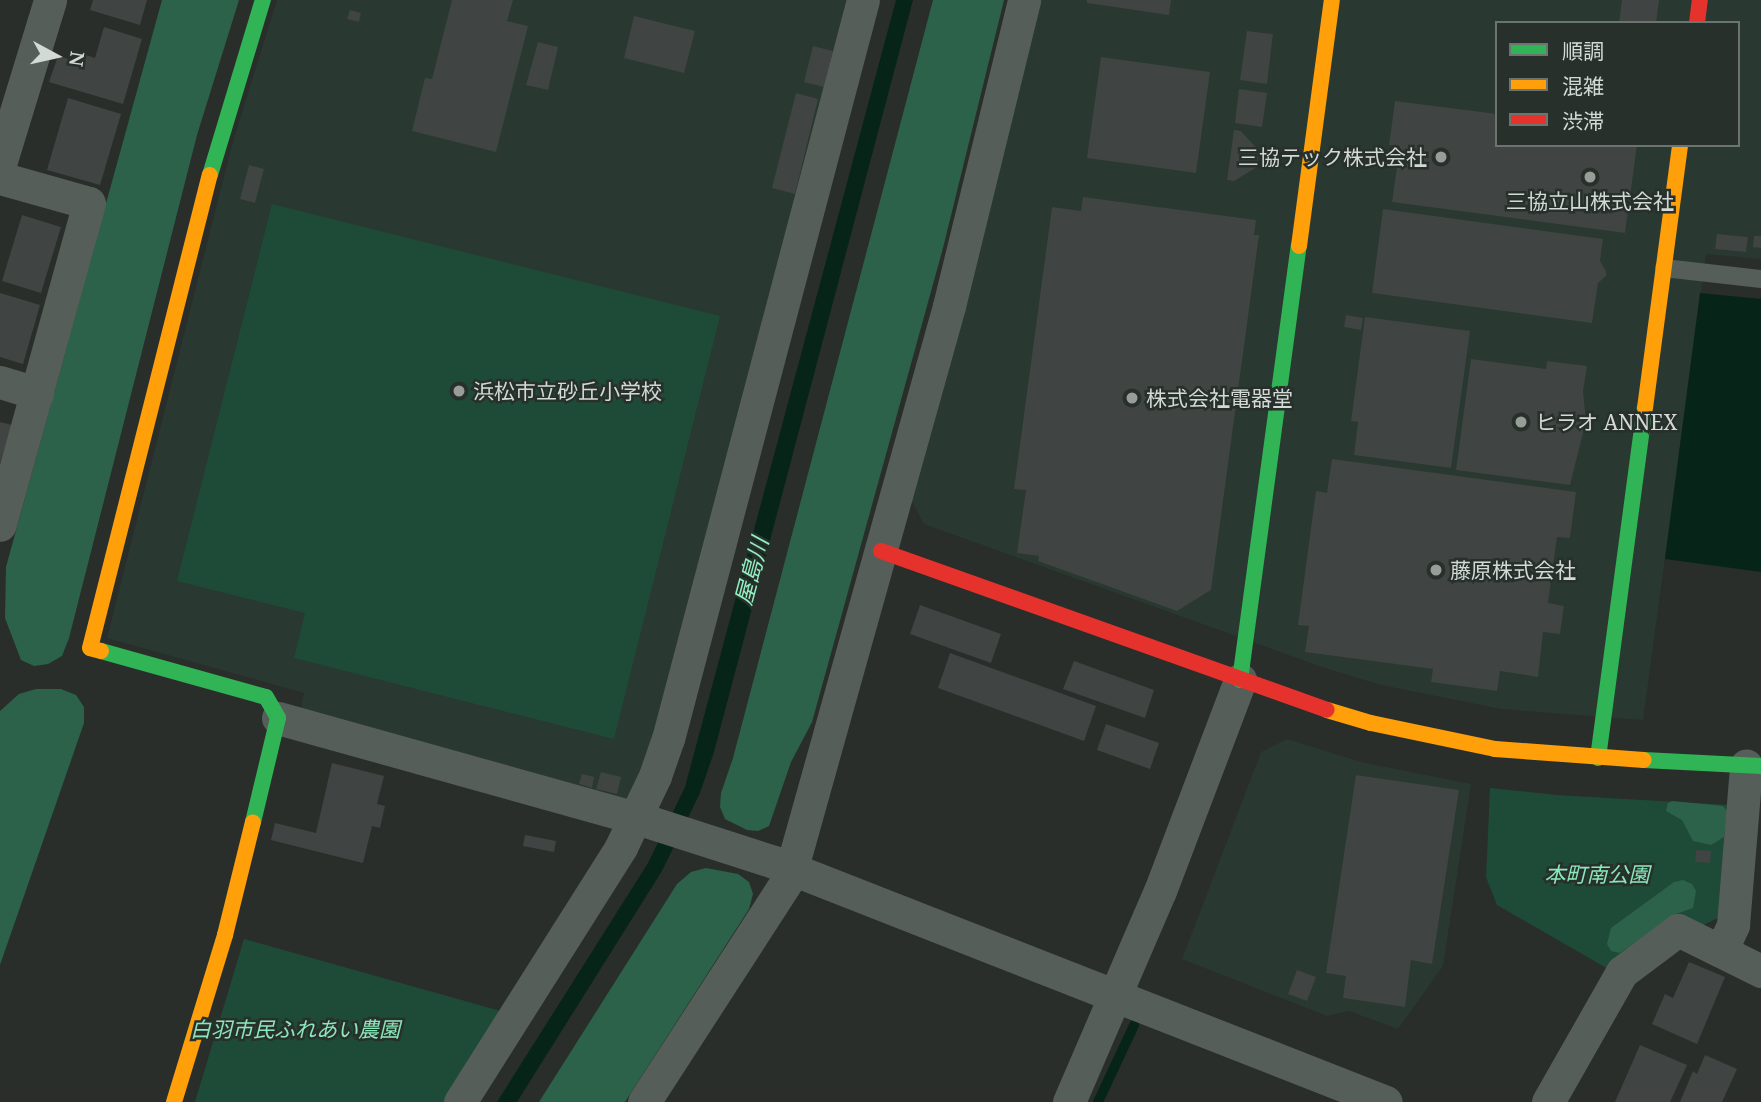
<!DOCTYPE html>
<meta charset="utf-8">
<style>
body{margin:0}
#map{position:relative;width:1761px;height:1102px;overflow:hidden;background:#292e2b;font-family:"Noto Serif","Noto Sans JP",serif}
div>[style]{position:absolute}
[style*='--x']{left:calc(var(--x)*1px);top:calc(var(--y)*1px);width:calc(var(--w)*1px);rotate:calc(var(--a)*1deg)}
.built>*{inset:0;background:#293830}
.green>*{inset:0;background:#1e4b37}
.forest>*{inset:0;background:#2c624a}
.water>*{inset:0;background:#062518}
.stream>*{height:10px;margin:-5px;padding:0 5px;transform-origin:5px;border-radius:5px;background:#062518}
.building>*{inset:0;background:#404442}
.lane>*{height:18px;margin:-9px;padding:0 9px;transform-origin:9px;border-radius:9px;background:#565e5a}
.street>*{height:33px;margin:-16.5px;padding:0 16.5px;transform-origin:16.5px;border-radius:16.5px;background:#565e5a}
.fast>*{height:16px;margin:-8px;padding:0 8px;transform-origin:8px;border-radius:8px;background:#30b455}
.slow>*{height:16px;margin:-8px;padding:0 8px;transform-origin:8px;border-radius:8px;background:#ff9f0a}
.jam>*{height:16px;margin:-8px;padding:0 8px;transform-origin:8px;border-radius:8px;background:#e5322d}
.dots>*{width:19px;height:19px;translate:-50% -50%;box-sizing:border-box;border:4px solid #27302b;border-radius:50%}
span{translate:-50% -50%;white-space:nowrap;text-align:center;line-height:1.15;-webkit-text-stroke:5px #27302b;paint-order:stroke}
.poi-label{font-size:21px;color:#d3d9d6}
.right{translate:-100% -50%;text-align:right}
.left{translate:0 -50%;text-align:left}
.park-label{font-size:21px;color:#8be6ba;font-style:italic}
.water-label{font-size:23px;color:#93eec2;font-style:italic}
.legend{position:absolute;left:1495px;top:21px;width:245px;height:126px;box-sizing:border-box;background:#27302b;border:2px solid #6c746f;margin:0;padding:9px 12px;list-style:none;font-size:21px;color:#d3d9d6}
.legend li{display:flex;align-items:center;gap:14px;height:35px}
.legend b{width:35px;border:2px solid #6c746f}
.north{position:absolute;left:21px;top:21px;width:70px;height:70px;-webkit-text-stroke:5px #27302b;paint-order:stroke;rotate:98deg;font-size:19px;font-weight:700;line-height:28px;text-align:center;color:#d3d9d6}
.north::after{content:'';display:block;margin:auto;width:24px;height:32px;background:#d3d9d6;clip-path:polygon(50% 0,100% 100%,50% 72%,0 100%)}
</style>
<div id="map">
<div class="built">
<div style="clip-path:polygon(277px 0,852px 0,657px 736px,631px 805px,300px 712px,304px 693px,107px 638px,232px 145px)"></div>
<div style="clip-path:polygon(evenodd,1039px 0,1761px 0,1761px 259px,1706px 254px,1643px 720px,1501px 709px,1381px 685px,1322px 667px,924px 524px,910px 498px,1039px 0,1497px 23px,1738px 23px,1738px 145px,1497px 145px,1497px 23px)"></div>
<div style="clip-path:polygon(1287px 739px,1361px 762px,1471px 784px,1443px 966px,1398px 1029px,1349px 1011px,1327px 1016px,1182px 959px,1261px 752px)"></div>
</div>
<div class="green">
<div style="clip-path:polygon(272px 204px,720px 316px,614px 739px,294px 658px,305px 613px,177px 581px)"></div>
<div style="clip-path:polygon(1490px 788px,1556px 795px,1729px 805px,1720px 917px,1610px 970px,1497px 905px,1486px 877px)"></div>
<div style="clip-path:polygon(244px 939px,504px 1012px,447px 1102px,195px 1102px)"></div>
</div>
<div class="forest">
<div style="clip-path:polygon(162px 0,239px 0,197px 135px,69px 638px,62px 656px,48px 664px,34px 666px,21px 660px,5px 618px,6px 567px)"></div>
<div style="clip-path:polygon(933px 0,1004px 0,943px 248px,812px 722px,791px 762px,769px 826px,758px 831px,747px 830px,725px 819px,720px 807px,721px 793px,733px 758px)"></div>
<div style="clip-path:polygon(36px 689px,61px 689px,76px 695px,84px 707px,84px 723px,0 965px,0 711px,19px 694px)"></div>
<div style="clip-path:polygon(1672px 801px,1723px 806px,1727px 811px,1724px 837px,1711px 845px,1693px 841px,1682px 820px,1666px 811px,1668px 803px)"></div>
<div style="clip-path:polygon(706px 868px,738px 874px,749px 882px,753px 894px,749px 909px,625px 1102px,539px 1102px,677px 884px,691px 872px)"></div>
<div style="clip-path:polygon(1683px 880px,1692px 884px,1696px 891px,1693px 908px,1676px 914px,1620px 953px,1611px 951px,1607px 944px,1611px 928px,1674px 882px)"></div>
</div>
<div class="water">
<div style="clip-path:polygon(896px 0,913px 0,714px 752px,700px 793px,662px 871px,517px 1102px,497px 1102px,648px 863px,685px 787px)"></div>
<div style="clip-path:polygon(1700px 293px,1761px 299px,1761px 572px,1665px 559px)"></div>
</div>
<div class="stream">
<div style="--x:1098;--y:1102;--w:85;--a:-64.9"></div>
</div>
<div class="building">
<div style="clip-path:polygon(93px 0,147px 0,140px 25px,90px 10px)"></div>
<div style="clip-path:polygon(452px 0,513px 0,507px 21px,528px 26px,496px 152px,412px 131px,425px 78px,432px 79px)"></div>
<div style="clip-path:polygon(1087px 0,1171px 0,1169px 15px,1087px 3px)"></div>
<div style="clip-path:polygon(1622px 0,1659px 0,1656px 23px,1619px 23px)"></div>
<div style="clip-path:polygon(350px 10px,361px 13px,359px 22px,347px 19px)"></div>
<div style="clip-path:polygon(634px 16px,695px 31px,684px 73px,624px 58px)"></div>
<div style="clip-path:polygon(104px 27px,142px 39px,123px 104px,49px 82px,58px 56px,75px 61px,77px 52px,95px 58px)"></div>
<div style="clip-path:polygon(1247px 31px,1273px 34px,1267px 84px,1240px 80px)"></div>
<div style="clip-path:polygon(538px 42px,558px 47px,548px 90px,526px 85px)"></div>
<div style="clip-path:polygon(813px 46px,833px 51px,824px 87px,804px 82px)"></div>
<div style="clip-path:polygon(1101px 57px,1210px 72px,1196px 173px,1087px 158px)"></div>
<div style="clip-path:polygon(1239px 89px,1267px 93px,1262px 127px,1235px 123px)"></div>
<div style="clip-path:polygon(796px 93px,818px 99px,795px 194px,772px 188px)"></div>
<div style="clip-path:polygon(68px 98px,121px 114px,100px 185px,47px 170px)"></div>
<div style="clip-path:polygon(1395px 101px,1497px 114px,1497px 145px,1637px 145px,1625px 233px,1392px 202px,1400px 146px,1389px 145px)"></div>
<div style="clip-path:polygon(1234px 130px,1241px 131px,1259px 151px,1257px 167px,1234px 181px,1227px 180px)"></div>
<div style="clip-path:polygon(249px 165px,264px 169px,255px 203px,240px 199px)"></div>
<div style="clip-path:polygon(1083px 197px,1256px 220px,1254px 235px,1259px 235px,1211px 590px,1177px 611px,1038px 561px,1039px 556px,1017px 553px,1026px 490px,1014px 489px,1052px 207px,1081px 211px)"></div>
<div style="clip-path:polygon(1383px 209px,1603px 239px,1600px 261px,1606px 271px,1606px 276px,1598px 283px,1592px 323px,1372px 293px)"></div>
<div style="clip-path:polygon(22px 215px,61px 227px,41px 293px,2px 281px)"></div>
<div style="clip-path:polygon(1717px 234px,1748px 237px,1746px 252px,1715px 249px)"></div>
<div style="clip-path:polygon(1754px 236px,1761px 236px,1761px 248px,1753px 247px)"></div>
<div style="clip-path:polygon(0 293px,40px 305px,23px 364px,0 357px)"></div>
<div style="clip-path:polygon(1346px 315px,1363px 318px,1361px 330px,1344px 327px)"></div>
<div style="clip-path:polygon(1365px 317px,1470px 331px,1451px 468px,1354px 455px,1358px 422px,1351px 421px)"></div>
<div style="clip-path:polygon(1471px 359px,1546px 369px,1547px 361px,1587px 366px,1583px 391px,1586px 421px,1570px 485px,1456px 470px)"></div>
<div style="clip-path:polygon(0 422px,12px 425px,0 463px)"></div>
<div style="clip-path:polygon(1332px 459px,1576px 492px,1570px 538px,1557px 537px,1548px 603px,1564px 606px,1560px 634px,1543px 632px,1538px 677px,1500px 671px,1497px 691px,1431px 682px,1433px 669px,1305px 652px,1309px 626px,1298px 625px,1316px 491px,1327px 493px)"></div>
<div style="clip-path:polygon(920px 605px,1001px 634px,991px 663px,910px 634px)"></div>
<div style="clip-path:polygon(950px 653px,1096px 706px,1084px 741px,938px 688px)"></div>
<div style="clip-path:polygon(1074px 661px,1154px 690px,1145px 718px,1063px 689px)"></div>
<div style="clip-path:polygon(1106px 724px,1159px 743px,1150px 769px,1097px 750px)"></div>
<div style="clip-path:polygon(332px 763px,384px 776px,377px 804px,385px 806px,380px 828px,372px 826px,363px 863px,271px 840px,275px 823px,316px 833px)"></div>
<div style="clip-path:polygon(601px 772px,621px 777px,617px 794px,596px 789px)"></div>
<div style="clip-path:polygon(582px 774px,594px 777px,592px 788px,579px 784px)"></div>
<div style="clip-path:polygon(1356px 775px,1459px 790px,1432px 964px,1411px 960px,1405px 1007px,1343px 998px,1346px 976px,1326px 973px)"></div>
<div style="clip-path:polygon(525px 835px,556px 841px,554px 852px,523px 846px)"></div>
<div style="clip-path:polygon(1696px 850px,1711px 851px,1710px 863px,1695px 862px)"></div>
<div style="clip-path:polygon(1689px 962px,1725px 977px,1697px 1044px,1652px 1024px,1665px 994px,1673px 998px)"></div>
<div style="clip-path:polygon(1297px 970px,1316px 977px,1307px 1001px,1288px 994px)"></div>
<div style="clip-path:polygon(1640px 1045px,1687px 1065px,1670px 1102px,1615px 1102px)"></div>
<div style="clip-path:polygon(1705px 1055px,1737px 1069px,1722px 1102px,1680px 1102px,1693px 1071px,1697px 1074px)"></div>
</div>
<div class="lane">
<div style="--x:1664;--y:268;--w:98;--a:6.5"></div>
</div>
<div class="street">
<div style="--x:0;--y:164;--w:171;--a:-73"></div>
<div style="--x:0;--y:178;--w:92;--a:15.7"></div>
<div style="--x:89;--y:203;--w:334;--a:105.5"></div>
<div style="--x:0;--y:382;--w:39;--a:17"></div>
<div style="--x:278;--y:718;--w:373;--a:15.6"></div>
<div style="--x:637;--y:818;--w:144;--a:17.8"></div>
<div style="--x:774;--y:862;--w:657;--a:21.41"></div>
<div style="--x:1721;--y:951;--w:29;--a:-65"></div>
<div style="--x:1733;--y:925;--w:160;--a:-85.3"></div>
<div style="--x:460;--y:1102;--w:302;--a:-57.7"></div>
<div style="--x:621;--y:847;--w:79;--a:-64.4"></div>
<div style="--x:655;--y:776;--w:39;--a:-71"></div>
<div style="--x:668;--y:739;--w:764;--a:-75.22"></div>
<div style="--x:644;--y:1102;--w:267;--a:-57.1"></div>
<div style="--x:789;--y:878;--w:594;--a:-74.37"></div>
<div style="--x:949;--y:306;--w:315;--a:-76.2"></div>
<div style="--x:1069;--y:1102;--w:230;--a:-66.7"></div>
<div style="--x:1160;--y:891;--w:226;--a:-69.2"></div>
<div style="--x:1548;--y:1102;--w:150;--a:-60.4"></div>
<div style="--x:1622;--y:972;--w:70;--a:-36.9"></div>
<div style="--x:1678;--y:930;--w:93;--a:26.3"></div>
</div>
<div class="fast">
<div style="--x:210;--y:175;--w:183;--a:-73.2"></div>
<div style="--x:101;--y:651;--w:171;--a:15.6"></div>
<div style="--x:266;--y:697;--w:24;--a:60"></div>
<div style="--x:278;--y:718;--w:107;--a:103.5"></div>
<div style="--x:1240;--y:680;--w:438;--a:-82.3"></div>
<div style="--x:1598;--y:758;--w:353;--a:-82.4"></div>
<div style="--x:1644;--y:760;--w:117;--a:2.9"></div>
</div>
<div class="slow">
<div style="--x:1299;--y:246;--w:248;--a:-82.4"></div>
<div style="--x:1645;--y:408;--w:265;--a:-82.4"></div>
<div style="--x:101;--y:651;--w:11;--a:-165"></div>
<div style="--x:90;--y:648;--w:488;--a:-75.8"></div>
<div style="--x:1327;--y:710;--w:46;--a:16.5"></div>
<div style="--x:1371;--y:723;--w:127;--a:11.8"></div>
<div style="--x:1495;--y:749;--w:149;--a:4.2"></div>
<div style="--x:174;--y:1102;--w:175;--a:-73"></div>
<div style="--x:225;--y:935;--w:116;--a:-76.1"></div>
</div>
<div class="jam">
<div style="--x:1697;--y:23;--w:23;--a:-83"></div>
<div style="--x:881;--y:551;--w:473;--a:19.6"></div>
</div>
<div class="dots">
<div style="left:1441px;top:157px;background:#989d9a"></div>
<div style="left:1590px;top:177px;background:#989d9a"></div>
<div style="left:459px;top:391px;background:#989d9a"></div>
<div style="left:1132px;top:398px;background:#989d9a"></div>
<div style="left:1521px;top:422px;background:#989d9a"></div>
<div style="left:1436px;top:570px;background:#989d9a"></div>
</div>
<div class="poi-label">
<span class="right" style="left:1427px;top:157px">三協テック株式会社</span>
<span style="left:1590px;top:201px">三協立山株式会社</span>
<span class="left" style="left:473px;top:391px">浜松市立砂丘小学校</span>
<span class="left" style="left:1146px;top:398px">株式会社電器堂</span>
<span class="left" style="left:1535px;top:422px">ヒラオ ANNEX</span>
<span class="left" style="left:1450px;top:570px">藤原株式会社</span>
</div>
<div class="park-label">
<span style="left:1597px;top:874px">本町南公園</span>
<span style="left:295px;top:1029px">白羽市民ふれあい農園</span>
</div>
<div class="water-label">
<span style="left:751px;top:571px;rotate:-75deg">屋島川</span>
</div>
<ul class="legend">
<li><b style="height:9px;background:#30b455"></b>順調</li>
<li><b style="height:9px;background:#ff9f0a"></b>混雑</li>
<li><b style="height:9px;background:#e5322d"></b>渋滞</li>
</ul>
<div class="north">N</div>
</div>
